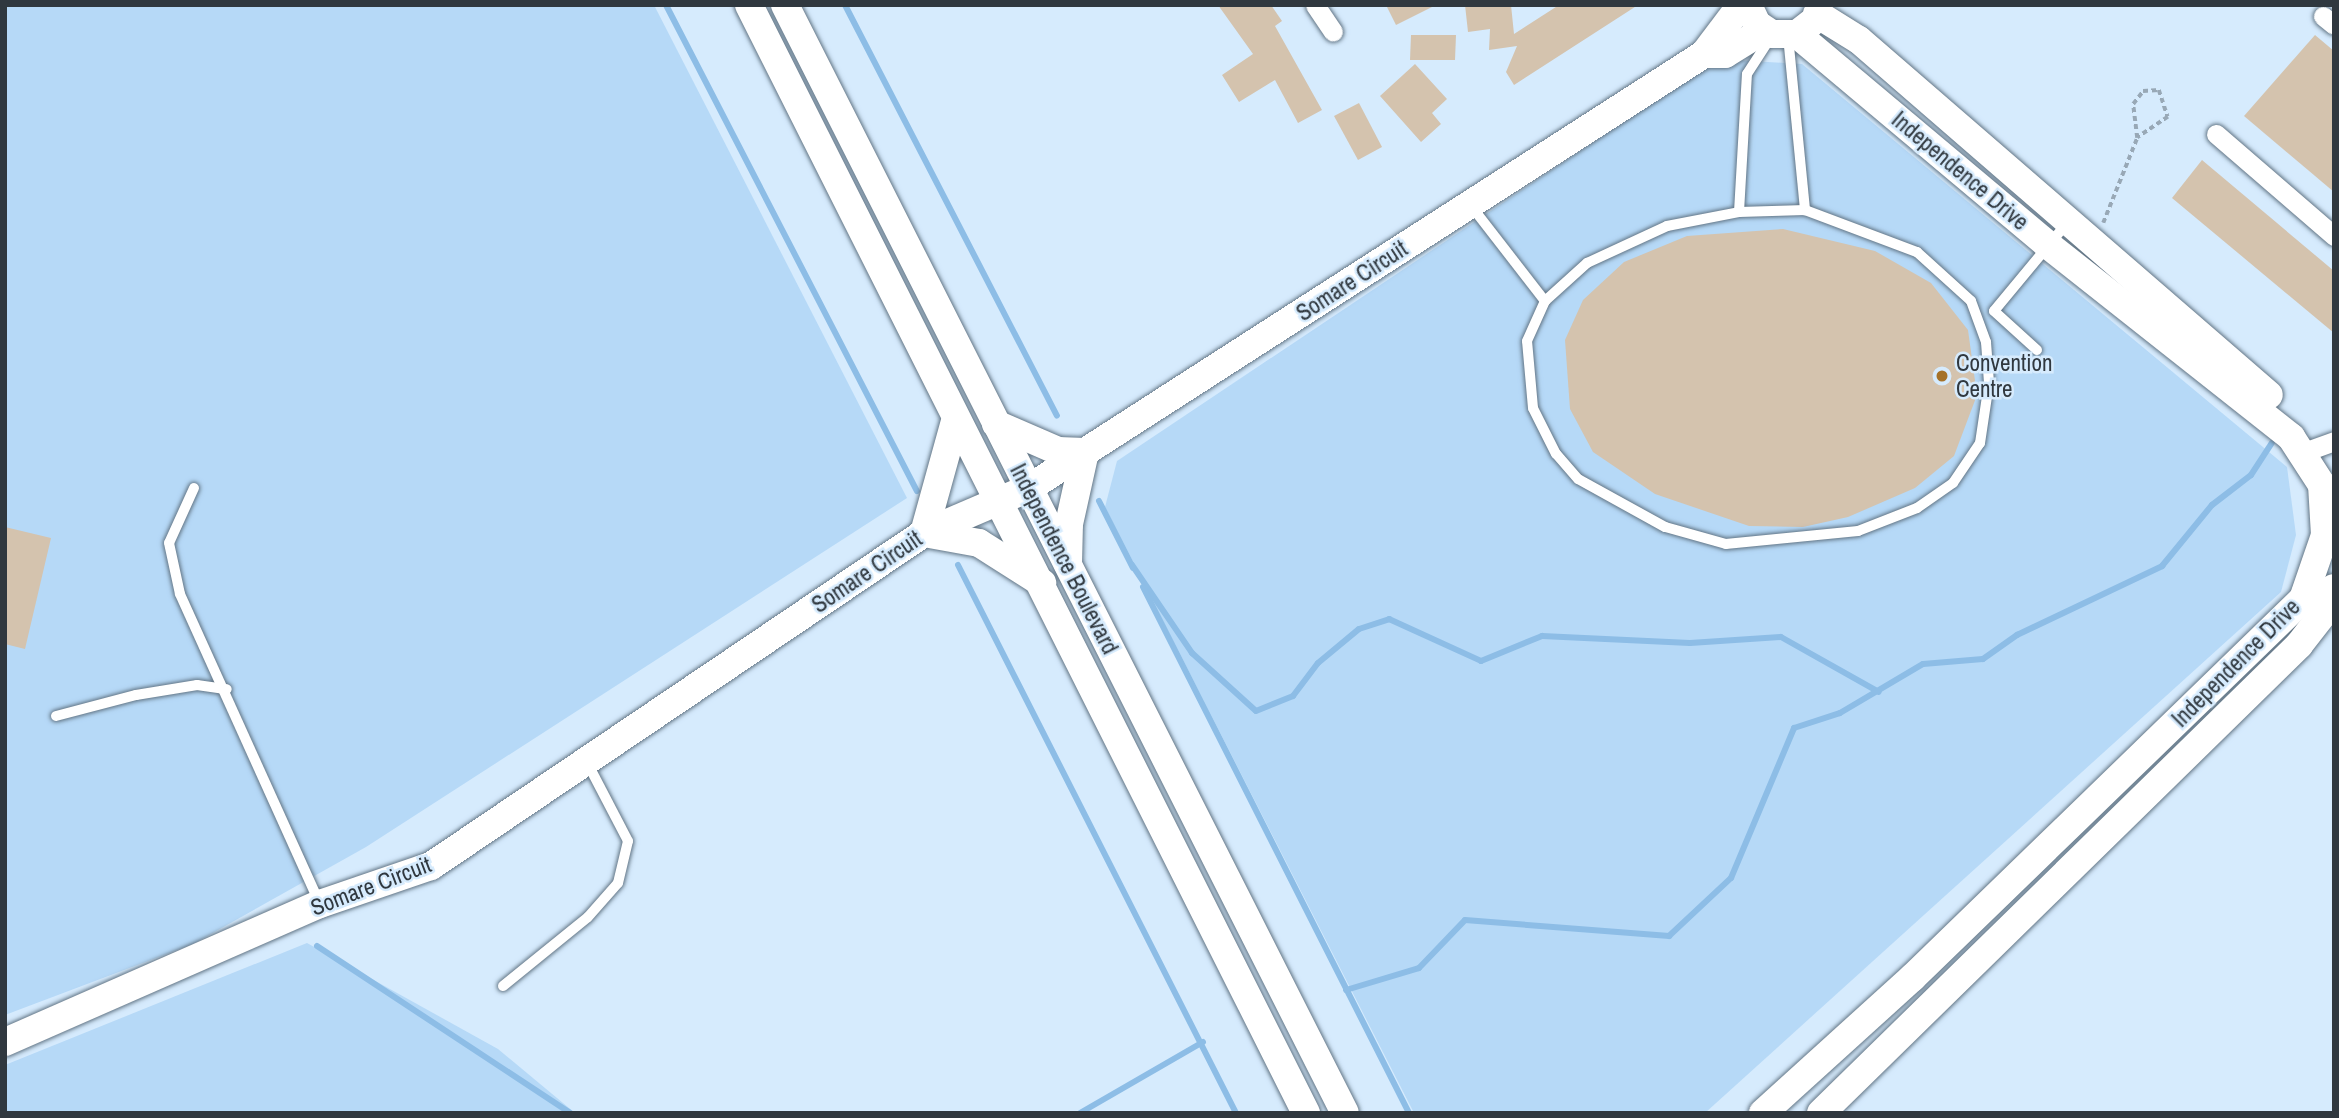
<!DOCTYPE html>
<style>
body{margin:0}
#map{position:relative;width:2339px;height:1118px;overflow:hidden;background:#d6ebfd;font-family:"Archivo Narrow",sans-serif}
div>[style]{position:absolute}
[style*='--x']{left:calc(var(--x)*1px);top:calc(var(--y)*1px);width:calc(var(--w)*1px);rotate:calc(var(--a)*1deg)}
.green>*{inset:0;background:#b6d9f7}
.stream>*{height:6px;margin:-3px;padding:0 3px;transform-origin:3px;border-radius:3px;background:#8dbde6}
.building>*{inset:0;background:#d4c3ae}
.path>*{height:3.5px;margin-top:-1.75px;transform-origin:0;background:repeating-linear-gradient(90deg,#98a8b6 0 5px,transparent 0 8.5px)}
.roads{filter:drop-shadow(0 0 2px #627585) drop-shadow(0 0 2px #627585)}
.lane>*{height:10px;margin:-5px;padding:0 5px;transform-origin:5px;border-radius:5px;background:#fff}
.street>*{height:19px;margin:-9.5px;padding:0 9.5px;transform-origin:9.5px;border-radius:9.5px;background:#fff}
.secondary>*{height:28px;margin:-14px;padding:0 14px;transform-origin:14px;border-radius:14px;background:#fff}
.dots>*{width:19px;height:19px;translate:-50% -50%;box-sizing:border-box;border:4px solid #d6ebfd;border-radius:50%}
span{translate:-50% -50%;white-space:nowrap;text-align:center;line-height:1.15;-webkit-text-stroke:5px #d6ebfd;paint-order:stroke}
.street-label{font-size:23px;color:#30383f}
.poi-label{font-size:23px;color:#30383f}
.left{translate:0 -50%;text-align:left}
.frame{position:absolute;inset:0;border:7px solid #30383f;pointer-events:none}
</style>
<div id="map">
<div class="green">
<div style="clip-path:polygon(5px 5px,654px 5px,907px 498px,366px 847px,193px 944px,5px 1015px)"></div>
<div style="clip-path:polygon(1718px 59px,1802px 64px,2287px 467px,2296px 535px,2281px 592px,1705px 1113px,1414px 1113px,1105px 507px,1117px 461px)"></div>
<div style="clip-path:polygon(307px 943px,498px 1049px,575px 1113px,5px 1113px,5px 1065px)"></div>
</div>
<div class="stream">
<div style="--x:666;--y:5;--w:547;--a:62.69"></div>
<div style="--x:845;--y:5;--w:462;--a:62.7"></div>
<div style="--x:1099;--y:501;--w:75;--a:63.1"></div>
<div style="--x:958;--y:565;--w:614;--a:63.1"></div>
<div style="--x:1132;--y:565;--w:107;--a:55.7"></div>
<div style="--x:1192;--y:653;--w:86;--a:42.2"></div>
<div style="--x:1256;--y:711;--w:40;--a:-22"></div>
<div style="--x:1293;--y:696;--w:41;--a:-52.9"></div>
<div style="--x:1318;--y:663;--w:53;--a:-39.7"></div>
<div style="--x:1359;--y:629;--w:32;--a:-18"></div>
<div style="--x:1389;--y:619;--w:101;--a:24.5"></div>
<div style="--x:1481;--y:661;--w:66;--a:-22.3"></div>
<div style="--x:1542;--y:636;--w:148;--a:2.7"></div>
<div style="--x:1690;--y:643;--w:91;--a:-3.8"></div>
<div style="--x:1781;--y:637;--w:112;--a:29.3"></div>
<div style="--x:1143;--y:587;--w:589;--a:63.17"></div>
<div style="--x:317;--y:946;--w:303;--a:33.4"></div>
<div style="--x:1346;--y:990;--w:76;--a:-16.8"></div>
<div style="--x:1419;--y:968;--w:66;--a:-46.2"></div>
<div style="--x:1465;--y:920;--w:205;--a:4.5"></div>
<div style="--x:1669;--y:936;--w:85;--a:-43.1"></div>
<div style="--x:1731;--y:878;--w:163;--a:-67.2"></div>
<div style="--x:1794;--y:728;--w:48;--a:-18.1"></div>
<div style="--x:1840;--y:713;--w:96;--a:-30.6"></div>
<div style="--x:1923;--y:664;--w:60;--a:-4.8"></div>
<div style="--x:1983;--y:659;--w:42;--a:-35.2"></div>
<div style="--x:2017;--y:635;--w:161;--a:-25.4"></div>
<div style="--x:2162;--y:566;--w:79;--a:-50.7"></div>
<div style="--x:2212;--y:505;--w:49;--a:-37.6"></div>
<div style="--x:2251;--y:475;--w:38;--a:-57"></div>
<div style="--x:1080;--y:1113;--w:142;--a:-30"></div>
</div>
<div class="building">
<div style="clip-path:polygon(1218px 5px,1271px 5px,1282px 21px,1275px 26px,1322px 110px,1298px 123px,1275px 80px,1239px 102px,1222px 75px,1253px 54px)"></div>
<div style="clip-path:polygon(1386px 5px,1436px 5px,1396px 25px)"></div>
<div style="clip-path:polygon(1465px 5px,1511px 5px,1514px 34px,1559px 5px,1638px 5px,1514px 85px,1506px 72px,1517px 46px,1489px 50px,1490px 29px,1468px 32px)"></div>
<div style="clip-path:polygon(1411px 35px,1456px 35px,1455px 60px,1410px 60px)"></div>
<div style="clip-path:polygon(2315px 35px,2334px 51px,2334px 192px,2244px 116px)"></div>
<div style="clip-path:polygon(1415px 64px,1447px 99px,1432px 113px,1441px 124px,1421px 142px,1380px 96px)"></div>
<div style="clip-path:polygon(1359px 103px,1382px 147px,1358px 160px,1334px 116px)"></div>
<div style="clip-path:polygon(2202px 160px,2334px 271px,2334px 333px,2172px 198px)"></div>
<div style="clip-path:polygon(1783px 229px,1875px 251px,1931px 283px,1968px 330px,1977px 395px,1954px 456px,1915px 488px,1848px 517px,1803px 527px,1749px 526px,1655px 494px,1593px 452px,1570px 409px,1565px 340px,1583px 300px,1624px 262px,1687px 236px)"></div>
<div style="clip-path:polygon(5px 527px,51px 538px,25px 649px,5px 644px)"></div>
</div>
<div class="path">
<div style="--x:2103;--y:223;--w:92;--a:-68.2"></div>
<div style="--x:2137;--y:138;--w:34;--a:-97"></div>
<div style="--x:2133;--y:104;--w:16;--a:-52"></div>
<div style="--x:2143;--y:91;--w:16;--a:-4"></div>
<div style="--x:2159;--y:90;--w:28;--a:72"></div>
<div style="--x:2168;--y:117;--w:37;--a:146"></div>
</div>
<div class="roads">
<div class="lane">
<div style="--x:1788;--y:36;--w:175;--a:84.4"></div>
<div style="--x:1472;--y:207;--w:119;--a:52.2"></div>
<div style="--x:1805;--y:210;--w:120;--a:20.6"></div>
<div style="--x:1917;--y:252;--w:73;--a:42.2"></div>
<div style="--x:1971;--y:301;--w:44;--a:69.9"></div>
<div style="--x:1986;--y:342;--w:41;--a:85.8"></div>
<div style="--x:1989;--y:383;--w:61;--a:98.5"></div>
<div style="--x:1980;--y:443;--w:48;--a:124"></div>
<div style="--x:1953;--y:483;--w:44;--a:145.2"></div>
<div style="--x:1917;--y:508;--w:63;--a:158.7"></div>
<div style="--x:1858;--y:531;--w:133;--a:174.4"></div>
<div style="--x:1726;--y:544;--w:63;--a:-164.4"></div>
<div style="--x:1665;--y:527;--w:99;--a:-151.1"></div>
<div style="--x:1578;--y:479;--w:33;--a:-131"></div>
<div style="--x:1556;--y:454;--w:51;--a:-116.6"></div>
<div style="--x:1533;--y:408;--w:67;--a:-95.1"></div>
<div style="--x:1527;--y:341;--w:44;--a:-65.8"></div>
<div style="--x:1545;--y:301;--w:57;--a:-42.1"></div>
<div style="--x:1587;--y:263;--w:88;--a:-24.8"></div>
<div style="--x:1667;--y:226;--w:73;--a:-11"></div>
<div style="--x:1739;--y:212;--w:66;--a:-1.7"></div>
<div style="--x:1739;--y:212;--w:138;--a:-86.7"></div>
<div style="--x:1747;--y:74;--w:44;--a:-57"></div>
<div style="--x:2037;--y:350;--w:58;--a:-137.8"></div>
<div style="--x:1994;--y:311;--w:114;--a:-50.3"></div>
<div style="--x:194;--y:488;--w:60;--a:114.4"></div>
<div style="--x:169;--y:543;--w:52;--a:77.8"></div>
<div style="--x:180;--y:594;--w:338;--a:65.7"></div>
<div style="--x:56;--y:716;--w:83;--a:-14.7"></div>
<div style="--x:136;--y:695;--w:62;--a:-9.3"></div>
<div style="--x:197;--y:685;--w:30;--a:8"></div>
<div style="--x:503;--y:986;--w:109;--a:-39.1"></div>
<div style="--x:588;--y:917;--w:45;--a:-48.6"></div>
<div style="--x:618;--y:883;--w:43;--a:-76.6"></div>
<div style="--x:628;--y:841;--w:87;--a:-117.5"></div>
</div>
<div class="street">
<div style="--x:1315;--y:5;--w:32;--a:56"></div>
<div style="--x:2323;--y:16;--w:14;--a:39"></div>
<div style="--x:2216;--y:134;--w:156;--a:40.8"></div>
<div style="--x:2304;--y:452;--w:32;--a:-20"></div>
</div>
<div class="secondary">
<div style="--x:749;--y:5;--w:1240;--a:63.31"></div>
<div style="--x:785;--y:5;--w:1241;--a:63.19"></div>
<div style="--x:1748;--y:5;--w:21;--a:65"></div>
<div style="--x:1757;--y:24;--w:18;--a:34"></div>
<div style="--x:1772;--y:34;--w:25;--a:0"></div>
<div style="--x:1797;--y:34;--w:18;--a:-38"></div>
<div style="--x:1817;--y:14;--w:49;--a:31.8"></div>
<div style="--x:1859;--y:40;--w:542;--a:40.89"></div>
<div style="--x:1704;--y:54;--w:21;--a:0"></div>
<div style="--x:1725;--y:54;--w:46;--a:-31.6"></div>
<div style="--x:996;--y:424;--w:68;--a:23.5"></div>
<div style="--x:1058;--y:451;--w:27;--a:2"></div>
<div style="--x:924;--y:533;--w:56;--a:10.3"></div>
<div style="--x:979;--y:543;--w:75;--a:32.4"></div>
<div style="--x:924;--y:533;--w:119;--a:-74.5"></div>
<div style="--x:1068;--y:564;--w:40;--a:-88.6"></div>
<div style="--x:1069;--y:524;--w:74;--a:-77.5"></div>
<div style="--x:5;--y:1042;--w:344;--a:-23.7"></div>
<div style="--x:320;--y:904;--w:117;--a:-18.9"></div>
<div style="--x:431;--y:866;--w:595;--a:-34.04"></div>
<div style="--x:924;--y:533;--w:114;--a:-23.2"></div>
<div style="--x:1029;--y:488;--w:802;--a:-32.74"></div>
<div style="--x:1704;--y:54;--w:61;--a:-52.9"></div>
<div style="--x:1763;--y:1113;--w:201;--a:-42.2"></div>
<div style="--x:1912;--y:978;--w:545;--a:-44.11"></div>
<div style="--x:2303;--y:599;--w:68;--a:-71"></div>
<div style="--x:2325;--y:535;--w:50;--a:-93.4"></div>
<div style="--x:2322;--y:485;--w:57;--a:-122.9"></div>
<div style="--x:2291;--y:437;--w:311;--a:-141.7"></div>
<div style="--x:2047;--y:244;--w:326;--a:-140"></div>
<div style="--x:1821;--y:1113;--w:669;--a:-44.39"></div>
<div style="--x:2299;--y:645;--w:46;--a:-52.1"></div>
<div style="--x:2327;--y:609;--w:22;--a:-72"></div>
</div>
</div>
<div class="dots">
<div style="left:1942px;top:376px;background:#a57229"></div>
</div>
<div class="street-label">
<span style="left:1960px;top:171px;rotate:40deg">Independence Drive</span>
<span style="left:1352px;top:281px;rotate:-33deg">Somare Circuit</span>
<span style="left:1064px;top:559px;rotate:63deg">Independence Boulevard</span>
<span style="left:867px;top:572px;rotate:-34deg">Somare Circuit</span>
<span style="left:2236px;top:663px;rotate:-45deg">Independence Drive</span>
<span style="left:371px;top:886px;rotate:-21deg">Somare Circuit</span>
</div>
<div class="poi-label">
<span class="left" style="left:1956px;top:376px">Convention<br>Centre</span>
</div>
<div class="frame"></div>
</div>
